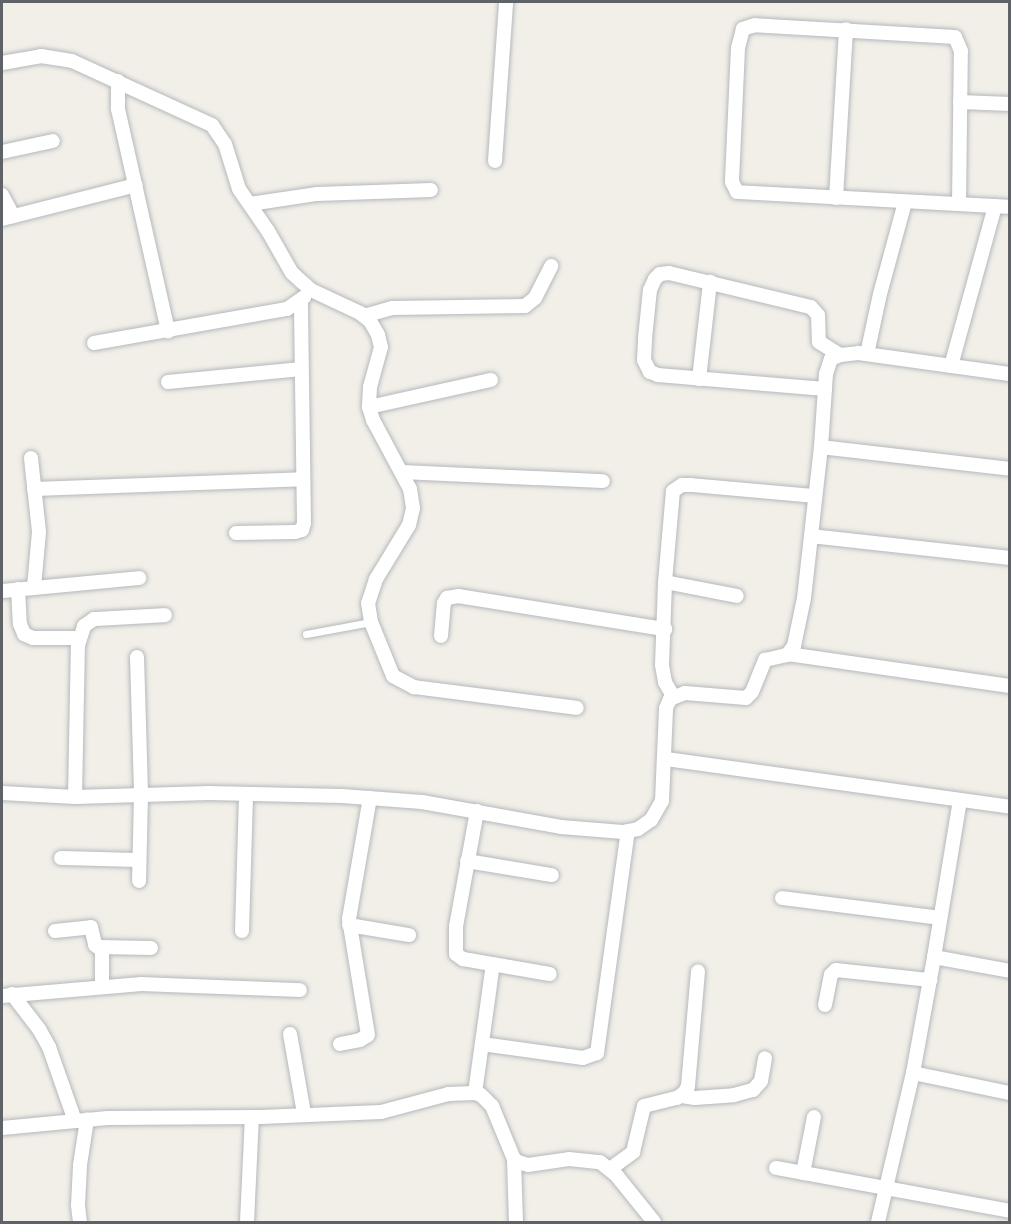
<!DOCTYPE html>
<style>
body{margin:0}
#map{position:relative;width:1011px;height:1224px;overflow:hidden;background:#f1efe8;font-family:"Asap Condensed",sans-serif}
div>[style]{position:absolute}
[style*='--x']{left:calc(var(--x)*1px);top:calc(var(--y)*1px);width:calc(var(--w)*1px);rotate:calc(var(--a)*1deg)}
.roads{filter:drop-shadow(0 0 2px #b5b8bc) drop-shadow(0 0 2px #b5b8bc)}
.service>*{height:7px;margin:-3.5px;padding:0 3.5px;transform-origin:3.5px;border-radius:3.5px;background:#fff}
.minor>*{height:14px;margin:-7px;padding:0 7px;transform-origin:7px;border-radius:7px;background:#fff}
span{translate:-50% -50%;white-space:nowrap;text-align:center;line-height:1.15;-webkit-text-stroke:4.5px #fff;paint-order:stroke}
.frame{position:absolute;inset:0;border:3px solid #5f6368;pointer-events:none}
</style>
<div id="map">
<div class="roads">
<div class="service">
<div style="--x:306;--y:634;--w:66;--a:-10.5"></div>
</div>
<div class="minor">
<div style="--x:2;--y:63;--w:40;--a:-10"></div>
<div style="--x:41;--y:56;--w:31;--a:9"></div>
<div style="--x:72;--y:61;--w:154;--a:24.6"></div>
<div style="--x:212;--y:125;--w:23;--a:56"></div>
<div style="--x:225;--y:144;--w:47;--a:72.7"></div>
<div style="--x:239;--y:189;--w:51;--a:55.4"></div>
<div style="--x:268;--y:231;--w:48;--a:60.3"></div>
<div style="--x:292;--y:273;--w:25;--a:42"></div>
<div style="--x:311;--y:290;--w:54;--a:25.1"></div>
<div style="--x:360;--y:313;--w:13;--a:39"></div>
<div style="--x:370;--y:321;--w:16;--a:60"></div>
<div style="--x:378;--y:335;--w:12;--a:76"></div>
<div style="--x:381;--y:347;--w:41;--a:105.4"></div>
<div style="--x:370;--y:387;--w:20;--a:93"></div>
<div style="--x:369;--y:407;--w:14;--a:73"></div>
<div style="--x:373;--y:420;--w:78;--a:61.8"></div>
<div style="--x:410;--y:489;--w:19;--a:81"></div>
<div style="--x:413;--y:508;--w:17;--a:103"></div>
<div style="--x:409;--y:525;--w:63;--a:121.4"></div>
<div style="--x:376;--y:579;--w:25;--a:108"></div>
<div style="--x:368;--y:603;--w:19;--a:81"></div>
<div style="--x:371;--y:622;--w:58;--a:67.8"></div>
<div style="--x:393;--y:676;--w:24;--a:28"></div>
<div style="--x:414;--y:687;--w:164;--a:7.3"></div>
<div style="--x:118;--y:81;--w:28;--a:90"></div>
<div style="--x:118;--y:109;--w:228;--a:77.3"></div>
<div style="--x:960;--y:102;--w:50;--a:2.3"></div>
<div style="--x:2;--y:152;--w:52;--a:-12.2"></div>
<div style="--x:495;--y:161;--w:159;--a:-86"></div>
<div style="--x:2;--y:195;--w:24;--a:62"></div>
<div style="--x:836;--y:198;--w:169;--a:-86.6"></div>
<div style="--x:250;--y:204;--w:68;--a:-8.5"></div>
<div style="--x:317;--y:194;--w:114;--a:-2"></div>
<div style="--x:959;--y:204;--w:153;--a:-89.3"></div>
<div style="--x:961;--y:51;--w:15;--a:-113"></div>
<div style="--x:955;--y:37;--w:200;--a:-176.6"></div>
<div style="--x:755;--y:25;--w:13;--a:162"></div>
<div style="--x:743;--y:29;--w:20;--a:105"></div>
<div style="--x:738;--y:48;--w:134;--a:92.6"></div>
<div style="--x:732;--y:182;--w:11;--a:63"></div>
<div style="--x:737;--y:192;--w:273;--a:3.1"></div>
<div style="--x:2;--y:219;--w:138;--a:-14.2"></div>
<div style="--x:364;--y:316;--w:29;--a:-16"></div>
<div style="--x:392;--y:308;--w:133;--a:-0.9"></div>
<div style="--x:525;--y:306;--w:13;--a:-39"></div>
<div style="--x:535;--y:298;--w:36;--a:-63"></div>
<div style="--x:94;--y:343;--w:196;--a:-10"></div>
<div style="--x:287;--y:309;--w:21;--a:-35"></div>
<div style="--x:867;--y:354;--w:61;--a:-77.8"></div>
<div style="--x:880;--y:294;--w:95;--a:-74.8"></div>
<div style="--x:951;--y:366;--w:166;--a:-74.6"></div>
<div style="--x:699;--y:379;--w:98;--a:-83.5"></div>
<div style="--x:168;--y:382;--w:134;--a:-5.6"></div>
<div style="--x:825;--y:389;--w:168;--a:-175.2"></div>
<div style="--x:658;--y:375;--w:9;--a:-159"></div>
<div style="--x:650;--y:372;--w:13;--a:-117"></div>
<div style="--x:644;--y:360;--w:22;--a:-87"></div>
<div style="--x:645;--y:338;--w:48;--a:-84.1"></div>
<div style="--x:650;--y:290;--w:12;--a:-66"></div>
<div style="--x:655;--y:279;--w:7;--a:-45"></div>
<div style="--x:660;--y:274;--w:9;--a:-6"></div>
<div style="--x:669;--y:273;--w:146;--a:13.5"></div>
<div style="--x:811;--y:307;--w:11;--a:49"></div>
<div style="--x:818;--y:315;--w:27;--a:88"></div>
<div style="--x:819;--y:342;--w:25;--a:32"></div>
<div style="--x:369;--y:407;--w:125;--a:-12.5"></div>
<div style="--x:821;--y:447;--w:190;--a:6.6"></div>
<div style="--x:31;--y:458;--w:74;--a:83.8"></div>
<div style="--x:39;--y:532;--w:55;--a:95.2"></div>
<div style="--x:402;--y:472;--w:201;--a:2.6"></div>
<div style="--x:34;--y:489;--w:269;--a:-2.1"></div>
<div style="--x:236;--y:533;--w:59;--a:-1"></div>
<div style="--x:295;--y:532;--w:7;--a:-16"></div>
<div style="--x:302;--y:530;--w:7;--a:-74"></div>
<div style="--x:304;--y:523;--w:222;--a:-90.8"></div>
<div style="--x:811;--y:536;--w:200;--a:6.3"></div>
<div style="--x:665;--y:582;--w:73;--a:11"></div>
<div style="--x:18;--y:589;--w:35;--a:87"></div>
<div style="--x:20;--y:624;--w:11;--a:68"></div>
<div style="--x:24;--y:634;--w:10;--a:24"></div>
<div style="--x:33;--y:638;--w:47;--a:0"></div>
<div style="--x:2;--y:591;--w:138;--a:-5.4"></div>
<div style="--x:441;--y:636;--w:33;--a:-85"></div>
<div style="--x:444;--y:603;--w:6;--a:-59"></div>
<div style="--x:447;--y:598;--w:11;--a:-10"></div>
<div style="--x:458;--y:596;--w:210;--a:9.1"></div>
<div style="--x:788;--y:654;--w:224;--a:8.2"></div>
<div style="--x:137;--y:657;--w:138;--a:88.3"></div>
<div style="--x:141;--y:795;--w:86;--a:91.3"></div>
<div style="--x:673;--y:696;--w:16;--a:-120"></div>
<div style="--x:665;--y:682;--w:17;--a:-100"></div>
<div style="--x:662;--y:665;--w:83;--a:-87.9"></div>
<div style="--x:665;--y:582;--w:91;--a:-85"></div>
<div style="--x:673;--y:491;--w:11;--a:-34"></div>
<div style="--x:682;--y:485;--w:9;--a:0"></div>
<div style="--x:691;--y:485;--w:124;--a:5.1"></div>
<div style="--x:666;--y:759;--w:347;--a:7.9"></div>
<div style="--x:2;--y:793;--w:73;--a:3.1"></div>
<div style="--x:75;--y:797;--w:134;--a:-1.7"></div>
<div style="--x:209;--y:793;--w:133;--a:1.3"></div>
<div style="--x:342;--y:796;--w:80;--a:4.3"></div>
<div style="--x:422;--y:802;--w:141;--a:10.2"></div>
<div style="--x:561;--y:827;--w:62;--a:4.6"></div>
<div style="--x:623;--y:832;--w:15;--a:-11"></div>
<div style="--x:638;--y:829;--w:16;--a:-35"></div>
<div style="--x:651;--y:820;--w:22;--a:-60"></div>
<div style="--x:662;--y:801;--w:93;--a:-87.5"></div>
<div style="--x:666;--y:708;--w:10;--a:-66"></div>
<div style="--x:670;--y:699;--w:16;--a:-22"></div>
<div style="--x:685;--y:693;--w:61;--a:4.7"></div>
<div style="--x:746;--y:698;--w:8;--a:-45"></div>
<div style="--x:752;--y:692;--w:35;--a:-68"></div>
<div style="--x:765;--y:660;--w:23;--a:-13"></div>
<div style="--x:787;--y:655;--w:11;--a:-52"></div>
<div style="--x:794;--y:646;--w:49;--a:-78.2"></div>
<div style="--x:804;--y:598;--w:152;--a:-83.6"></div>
<div style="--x:821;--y:447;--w:73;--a:-86.1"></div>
<div style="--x:826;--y:374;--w:16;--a:-72"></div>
<div style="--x:831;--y:359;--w:10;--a:-24"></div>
<div style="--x:840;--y:355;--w:18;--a:-6"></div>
<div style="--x:858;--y:353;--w:153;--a:7.9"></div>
<div style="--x:75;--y:797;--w:152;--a:-88.9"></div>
<div style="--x:78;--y:645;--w:20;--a:-72"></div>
<div style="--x:84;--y:626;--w:12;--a:-35"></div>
<div style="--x:94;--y:619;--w:71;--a:-3.2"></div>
<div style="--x:960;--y:800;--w:159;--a:99.4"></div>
<div style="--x:934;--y:957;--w:77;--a:10.4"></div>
<div style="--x:477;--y:811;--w:117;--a:100.3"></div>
<div style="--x:456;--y:926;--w:28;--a:90"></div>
<div style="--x:456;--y:954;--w:9;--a:36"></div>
<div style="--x:463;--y:959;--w:88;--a:9.8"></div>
<div style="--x:61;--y:858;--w:78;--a:1.5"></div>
<div style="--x:467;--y:861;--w:86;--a:9.4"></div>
<div style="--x:782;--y:898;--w:159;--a:7.2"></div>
<div style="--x:349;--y:925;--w:61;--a:9.5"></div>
<div style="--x:55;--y:931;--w:36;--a:-6"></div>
<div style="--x:91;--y:927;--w:18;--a:77"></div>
<div style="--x:95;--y:945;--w:9;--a:36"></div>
<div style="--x:102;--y:950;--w:37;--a:90"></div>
<div style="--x:242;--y:931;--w:137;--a:-88.3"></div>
<div style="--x:100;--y:947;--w:51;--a:1.1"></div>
<div style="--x:12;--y:994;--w:44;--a:52.4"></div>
<div style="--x:39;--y:1029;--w:21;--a:61"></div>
<div style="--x:49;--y:1047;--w:78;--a:70.6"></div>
<div style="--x:2;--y:996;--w:140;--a:-4.9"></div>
<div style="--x:141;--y:984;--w:159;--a:2.2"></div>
<div style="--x:825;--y:1005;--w:31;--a:-79"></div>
<div style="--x:831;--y:975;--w:7;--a:-45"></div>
<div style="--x:836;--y:970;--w:95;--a:6.1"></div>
<div style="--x:290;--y:1034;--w:80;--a:80"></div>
<div style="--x:340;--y:1044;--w:20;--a:-11"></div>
<div style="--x:360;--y:1040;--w:9;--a:-32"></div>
<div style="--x:368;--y:1035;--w:118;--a:-99.3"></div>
<div style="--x:349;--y:919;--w:123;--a:-80.2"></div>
<div style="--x:482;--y:1044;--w:102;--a:7.9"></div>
<div style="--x:583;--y:1058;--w:15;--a:-20"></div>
<div style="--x:597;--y:1053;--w:224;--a:-82.1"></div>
<div style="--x:913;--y:1073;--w:99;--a:11.7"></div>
<div style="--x:475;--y:1093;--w:130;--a:-82.1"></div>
<div style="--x:682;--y:1096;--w:13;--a:9"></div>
<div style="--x:695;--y:1098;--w:39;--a:-4"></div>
<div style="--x:734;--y:1095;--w:20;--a:-15"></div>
<div style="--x:753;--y:1090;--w:12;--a:-48"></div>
<div style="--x:761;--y:1081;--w:23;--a:-80"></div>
<div style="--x:2;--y:1128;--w:106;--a:-5.4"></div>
<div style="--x:108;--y:1118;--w:153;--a:-0.4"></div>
<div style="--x:261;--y:1117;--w:120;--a:-2.4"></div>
<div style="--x:381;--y:1112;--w:69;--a:-15"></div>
<div style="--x:448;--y:1094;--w:27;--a:-2"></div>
<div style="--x:475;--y:1093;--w:6;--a:18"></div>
<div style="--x:481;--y:1095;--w:16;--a:45"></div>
<div style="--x:492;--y:1106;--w:57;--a:67.5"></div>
<div style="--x:514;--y:1159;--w:5;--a:37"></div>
<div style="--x:518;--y:1162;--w:10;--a:17"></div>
<div style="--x:528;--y:1165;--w:41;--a:-8.3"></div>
<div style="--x:569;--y:1159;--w:31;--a:6"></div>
<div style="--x:600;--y:1162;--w:22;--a:39"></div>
<div style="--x:617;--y:1176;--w:59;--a:51.2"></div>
<div style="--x:514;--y:1159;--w:63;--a:88.2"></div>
<div style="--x:776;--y:1168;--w:238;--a:10.4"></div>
<div style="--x:610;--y:1169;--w:29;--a:-36"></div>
<div style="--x:633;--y:1152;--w:47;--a:-76.6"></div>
<div style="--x:644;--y:1106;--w:34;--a:-14"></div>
<div style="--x:677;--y:1098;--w:10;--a:-37"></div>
<div style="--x:685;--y:1092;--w:7;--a:-63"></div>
<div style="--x:688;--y:1086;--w:115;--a:-85"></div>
<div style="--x:803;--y:1173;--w:57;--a:-78.9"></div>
<div style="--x:80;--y:1222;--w:17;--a:-97"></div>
<div style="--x:78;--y:1205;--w:40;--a:-87.1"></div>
<div style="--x:80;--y:1165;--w:46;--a:-81.2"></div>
<div style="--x:247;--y:1222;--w:105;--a:-87.3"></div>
<div style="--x:878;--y:1222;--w:153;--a:-76.8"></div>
<div style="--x:913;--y:1073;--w:118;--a:-79.7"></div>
</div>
</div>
<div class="frame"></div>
</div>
